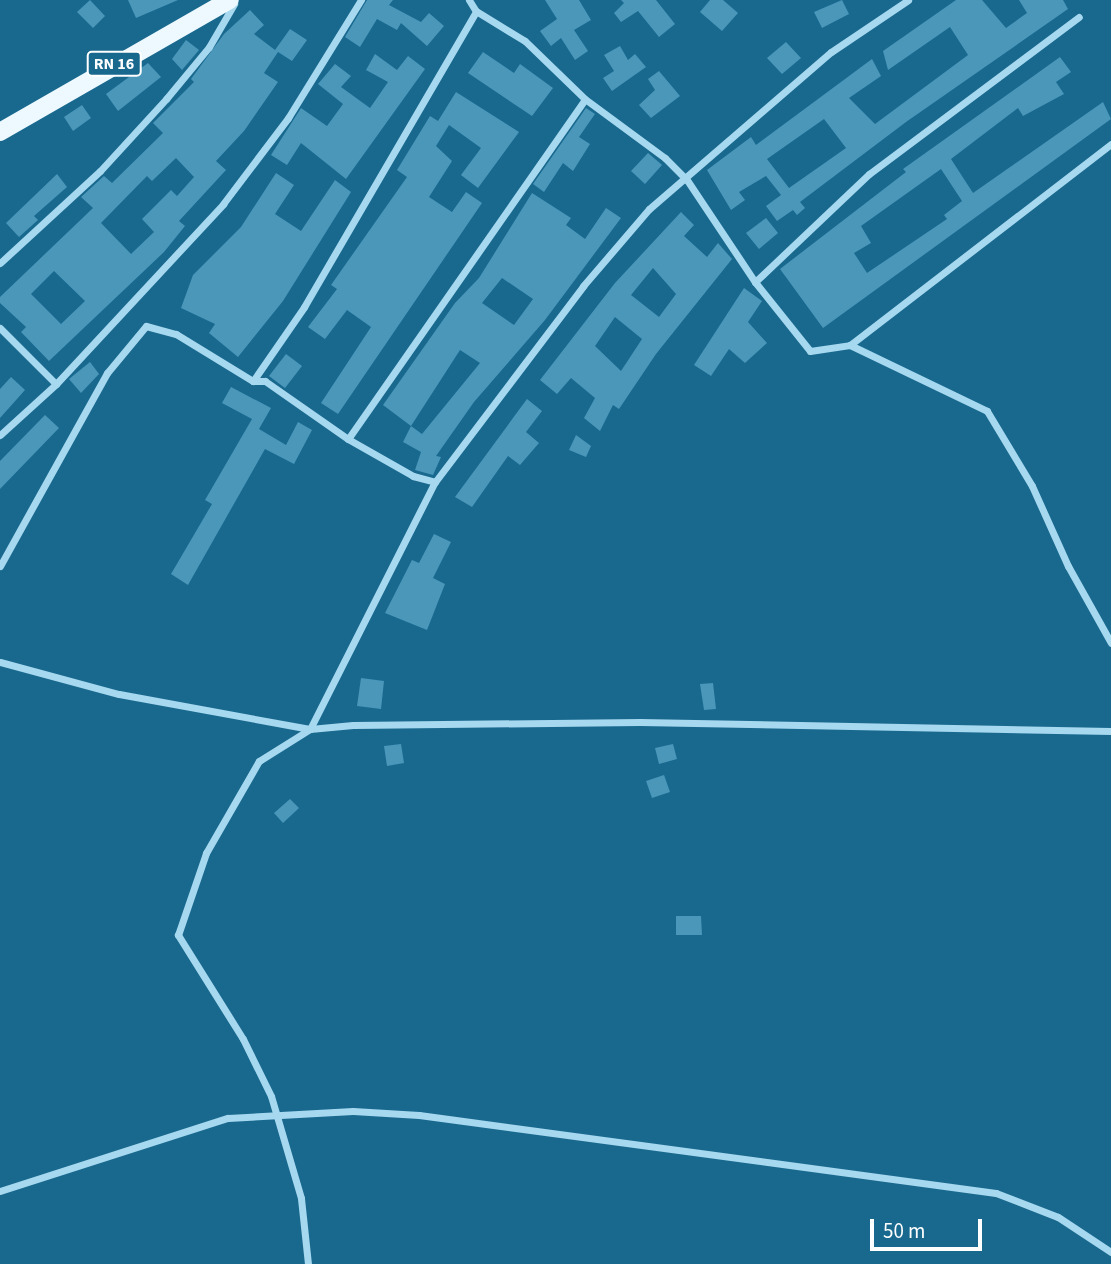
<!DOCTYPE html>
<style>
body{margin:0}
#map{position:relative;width:1111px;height:1264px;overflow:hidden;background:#19698f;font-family:"Source Sans 3",sans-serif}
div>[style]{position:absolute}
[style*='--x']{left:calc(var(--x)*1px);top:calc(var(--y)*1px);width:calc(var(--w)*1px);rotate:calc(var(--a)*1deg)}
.building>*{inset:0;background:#4a97ba}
.street>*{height:7px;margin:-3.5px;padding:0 3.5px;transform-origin:3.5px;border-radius:3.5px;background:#a6d8ef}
.primary>*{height:18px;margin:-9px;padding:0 9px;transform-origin:9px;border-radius:9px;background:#eef9ff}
span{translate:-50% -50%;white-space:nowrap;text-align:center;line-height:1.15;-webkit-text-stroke:5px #19698f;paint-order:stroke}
.shield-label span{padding:2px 5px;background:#19698f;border:2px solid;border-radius:5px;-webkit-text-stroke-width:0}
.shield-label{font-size:16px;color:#fff;font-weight:700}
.scale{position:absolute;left:870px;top:1219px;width:112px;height:32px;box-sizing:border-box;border:4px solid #fff;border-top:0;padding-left:9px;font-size:21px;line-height:24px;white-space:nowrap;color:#fff;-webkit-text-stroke:5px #19698f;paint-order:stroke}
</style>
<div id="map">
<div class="building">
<div style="clip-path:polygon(90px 0,105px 16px,93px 28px,77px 12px)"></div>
<div style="clip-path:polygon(128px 0,178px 0,136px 18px)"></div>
<div style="clip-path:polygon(367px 0,393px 0,389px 5px,421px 22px,429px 13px,444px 26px,427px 46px,401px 23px,397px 30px,377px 19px,360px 47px,345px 37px)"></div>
<div style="clip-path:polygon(545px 0,579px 0,591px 20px,574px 30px,588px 51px,575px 60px,561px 38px,551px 46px,540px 31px,557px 19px)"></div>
<div style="clip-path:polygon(621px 0,656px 0,675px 24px,659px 37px,638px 11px,621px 22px,614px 13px,624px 3px)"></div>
<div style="clip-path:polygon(710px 0,723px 0,738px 13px,722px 31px,700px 12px)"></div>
<div style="clip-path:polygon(842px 0,849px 14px,822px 28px,814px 12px)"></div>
<div style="clip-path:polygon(evenodd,956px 0,982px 0,1006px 28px,1027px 13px,1019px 0,1063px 0,1068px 9px,906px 122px,800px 202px,805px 208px,797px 215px,793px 210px,777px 221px,766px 206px,781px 195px,766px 176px,739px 192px,745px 200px,731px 210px,707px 170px,751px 137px,756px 145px,872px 59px,881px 76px,849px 98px,875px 124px,968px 55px,950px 27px,888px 70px,883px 51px,956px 0,824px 119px,846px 148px,789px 188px,767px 159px,824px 119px)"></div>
<div style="clip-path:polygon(evenodd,250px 10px,264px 25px,254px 34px,275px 50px,290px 29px,307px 40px,292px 61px,278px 52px,264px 73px,278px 82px,244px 131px,216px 161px,226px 170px,179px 221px,185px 226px,164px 252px,49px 361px,21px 332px,26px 327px,0 303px,0 297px,93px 208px,81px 197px,104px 176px,112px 183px,163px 133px,153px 123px,194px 82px,191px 79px,224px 34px,250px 10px,176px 158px,194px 177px,177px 196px,171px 190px,142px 219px,154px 232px,131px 254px,101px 223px,147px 176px,152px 181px,176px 158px,250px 10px,54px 271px,85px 301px,61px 324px,31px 294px,54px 271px)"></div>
<div style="clip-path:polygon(186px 40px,199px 50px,182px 70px,172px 59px)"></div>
<div style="clip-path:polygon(786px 42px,801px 58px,782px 74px,767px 58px)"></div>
<div style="clip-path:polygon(620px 46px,628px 60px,635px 54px,646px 67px,612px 91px,603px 78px,614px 71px,604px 55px)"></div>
<div style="clip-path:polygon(483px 52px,514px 73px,520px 64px,553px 88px,532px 116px,468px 73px)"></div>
<div style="clip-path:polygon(375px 54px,397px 70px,408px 56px,425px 69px,346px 179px,301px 143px,287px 165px,271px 155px,301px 108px,327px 126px,343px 104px,318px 84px,335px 64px,351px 76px,341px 87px,370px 108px,388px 82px,366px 70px)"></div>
<div style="clip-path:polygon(evenodd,1060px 57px,1071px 72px,1056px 82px,1064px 94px,1023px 116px,1018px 108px,951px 159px,973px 193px,1103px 102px,1111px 119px,823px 328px,780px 269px,906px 172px,903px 169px,1060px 57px,941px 169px,962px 201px,944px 215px,947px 219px,867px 273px,854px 253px,871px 243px,861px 226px,941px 169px)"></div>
<div style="clip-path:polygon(148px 63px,161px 77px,118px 111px,106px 94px)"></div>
<div style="clip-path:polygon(659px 71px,680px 96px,651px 118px,639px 105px,655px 90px,648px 79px)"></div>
<div style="clip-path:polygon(456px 92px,519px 132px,478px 188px,461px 175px,481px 148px,449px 125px,436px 146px,452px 161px,429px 197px,452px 212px,466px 192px,482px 203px,338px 414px,321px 403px,371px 327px,347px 310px,325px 339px,308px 327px,337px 289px,331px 285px,407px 177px,397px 170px,430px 116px,438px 121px)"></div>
<div style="clip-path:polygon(82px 105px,91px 118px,73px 131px,64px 117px)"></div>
<div style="clip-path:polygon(586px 108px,595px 114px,579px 137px,590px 144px,573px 171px,563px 163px,544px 192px,533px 184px)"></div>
<div style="clip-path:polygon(648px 153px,662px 165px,645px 184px,631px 171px)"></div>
<div style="clip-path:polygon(276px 173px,294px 185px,275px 214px,301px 231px,335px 180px,351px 192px,283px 301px,238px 357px,209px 333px,215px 324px,181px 308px,193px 275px,241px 227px)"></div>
<div style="clip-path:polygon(57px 174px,67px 187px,34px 216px,38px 220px,19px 237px,6px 223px)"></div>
<div style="clip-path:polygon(evenodd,532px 193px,571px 218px,566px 225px,585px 239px,606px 208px,621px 218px,545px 320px,474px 402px,436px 456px,441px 457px,433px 475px,415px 470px,421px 452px,403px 442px,411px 426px,383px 405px,455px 303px,479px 278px,532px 193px,502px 278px,533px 299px,514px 325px,482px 303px,502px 278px,532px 193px,460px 350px,480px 363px,422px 434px,411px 426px,460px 350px)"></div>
<div style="clip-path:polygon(evenodd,681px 212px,694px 225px,684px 236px,707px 257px,718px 243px,732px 259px,656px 354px,619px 409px,613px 405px,600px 431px,584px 418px,595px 398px,571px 378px,557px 394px,540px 380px,615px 283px,681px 212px,653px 268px,676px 294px,659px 317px,631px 295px,653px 268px,681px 212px,615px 317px,642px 339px,621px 371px,595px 346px,615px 317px)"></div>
<div style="clip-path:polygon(766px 218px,778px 233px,759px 249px,746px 233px)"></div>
<div style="clip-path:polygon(744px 288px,762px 301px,748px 322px,767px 343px,745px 363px,729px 349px,711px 376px,694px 365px)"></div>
<div style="clip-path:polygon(286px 354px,302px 366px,285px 388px,269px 376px)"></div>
<div style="clip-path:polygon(90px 362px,99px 374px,81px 393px,69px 379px)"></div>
<div style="clip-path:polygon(11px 377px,25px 390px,0 418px,0 389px)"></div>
<div style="clip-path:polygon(231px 387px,271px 408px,259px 429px,286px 445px,298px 422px,312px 430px,294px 464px,265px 449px,188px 585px,171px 574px,212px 504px,205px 500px,252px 419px,222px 403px)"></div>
<div style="clip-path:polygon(527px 399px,542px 411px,526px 432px,539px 443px,520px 465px,508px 456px,472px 507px,455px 497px)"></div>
<div style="clip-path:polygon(45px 415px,59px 428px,0 489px,0 461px)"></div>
<div style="clip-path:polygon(576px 435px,591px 446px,586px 457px,569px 450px)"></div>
<div style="clip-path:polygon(434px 534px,451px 542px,433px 578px,445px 584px,427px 630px,385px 613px,412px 560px,419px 563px)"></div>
<div style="clip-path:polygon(361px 678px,384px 681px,381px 709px,357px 706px)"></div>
<div style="clip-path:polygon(713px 683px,716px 709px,704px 710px,700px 684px)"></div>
<div style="clip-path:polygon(401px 744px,404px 763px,387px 766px,384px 746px)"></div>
<div style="clip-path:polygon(673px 744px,677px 759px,659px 764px,655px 748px)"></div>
<div style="clip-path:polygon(664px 775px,670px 792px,652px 798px,646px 781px)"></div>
<div style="clip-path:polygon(290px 799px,299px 808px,283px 823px,274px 813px)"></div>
<div style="clip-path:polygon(676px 916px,701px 916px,702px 935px,676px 935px)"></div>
</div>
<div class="street">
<div style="--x:469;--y:0;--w:13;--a:58"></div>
<div style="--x:476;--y:11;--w:57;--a:31.5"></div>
<div style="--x:525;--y:41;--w:83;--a:44"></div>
<div style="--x:585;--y:99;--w:99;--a:36.4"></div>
<div style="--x:665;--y:158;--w:31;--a:45"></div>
<div style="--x:687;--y:180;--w:123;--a:56.3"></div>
<div style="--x:755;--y:282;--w:88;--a:51.4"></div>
<div style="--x:810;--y:351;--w:40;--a:-8.5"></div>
<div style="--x:850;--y:345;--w:329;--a:-37.6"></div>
<div style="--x:0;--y:263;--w:136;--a:-42.6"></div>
<div style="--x:100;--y:171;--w:98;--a:-47.5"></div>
<div style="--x:166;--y:99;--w:67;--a:-50.4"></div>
<div style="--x:209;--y:47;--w:50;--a:-59.8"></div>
<div style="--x:755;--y:282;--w:157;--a:-43.5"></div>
<div style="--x:869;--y:174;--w:262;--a:-36.8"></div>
<div style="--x:0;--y:328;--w:79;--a:45"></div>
<div style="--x:850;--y:345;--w:152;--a:25.7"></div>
<div style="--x:987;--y:411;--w:87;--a:59"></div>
<div style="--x:1032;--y:486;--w:88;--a:65.8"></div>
<div style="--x:1068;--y:566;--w:88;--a:60.8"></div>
<div style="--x:253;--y:381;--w:90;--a:-55.4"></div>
<div style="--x:304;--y:307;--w:342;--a:-59.8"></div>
<div style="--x:0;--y:435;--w:76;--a:-42.3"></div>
<div style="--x:56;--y:384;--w:246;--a:-47.1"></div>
<div style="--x:223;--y:204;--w:108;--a:-52.9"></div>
<div style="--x:288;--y:118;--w:139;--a:-58.3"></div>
<div style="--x:348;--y:439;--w:414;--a:-55.1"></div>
<div style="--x:0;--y:566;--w:221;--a:-61"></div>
<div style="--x:107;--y:373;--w:61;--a:-50.3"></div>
<div style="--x:146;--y:326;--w:31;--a:15"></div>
<div style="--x:176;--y:334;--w:90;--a:31.4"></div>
<div style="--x:253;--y:381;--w:12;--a:0"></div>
<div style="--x:265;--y:381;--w:101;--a:34.9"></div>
<div style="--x:348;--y:439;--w:75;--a:29.6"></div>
<div style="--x:413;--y:476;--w:23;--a:15"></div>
<div style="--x:435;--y:482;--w:246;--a:-52.9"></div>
<div style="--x:583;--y:286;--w:101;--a:-49.4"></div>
<div style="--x:649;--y:209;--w:240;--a:-40.8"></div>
<div style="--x:831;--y:52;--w:93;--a:-34"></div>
<div style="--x:0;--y:662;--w:123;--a:15.1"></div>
<div style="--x:119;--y:694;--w:194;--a:10.4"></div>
<div style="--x:310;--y:729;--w:277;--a:-63.2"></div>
<div style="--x:0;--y:1191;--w:239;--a:-17.8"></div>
<div style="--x:228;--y:1118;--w:125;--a:-3.2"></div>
<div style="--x:353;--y:1111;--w:66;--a:3.5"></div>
<div style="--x:419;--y:1115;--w:582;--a:7.7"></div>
<div style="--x:996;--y:1193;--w:66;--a:21.2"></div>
<div style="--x:1058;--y:1217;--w:64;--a:33.4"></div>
<div style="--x:308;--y:1264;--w:66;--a:-96.1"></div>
<div style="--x:301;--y:1198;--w:106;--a:-106.4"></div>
<div style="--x:271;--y:1096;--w:64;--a:-116.2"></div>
<div style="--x:243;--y:1039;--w:123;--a:-122"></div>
<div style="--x:178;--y:935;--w:87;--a:-71.1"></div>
<div style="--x:206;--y:853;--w:106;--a:-60.1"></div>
<div style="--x:259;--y:761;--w:60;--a:-32.1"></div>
<div style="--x:310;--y:729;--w:43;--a:-5.3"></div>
<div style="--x:353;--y:725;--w:287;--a:-0.6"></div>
<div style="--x:640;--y:722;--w:471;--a:1.1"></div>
</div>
<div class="primary">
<div style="--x:0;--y:132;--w:265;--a:-29.9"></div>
</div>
<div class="shield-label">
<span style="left:114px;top:64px">RN 16</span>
</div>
<div class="scale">50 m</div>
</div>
